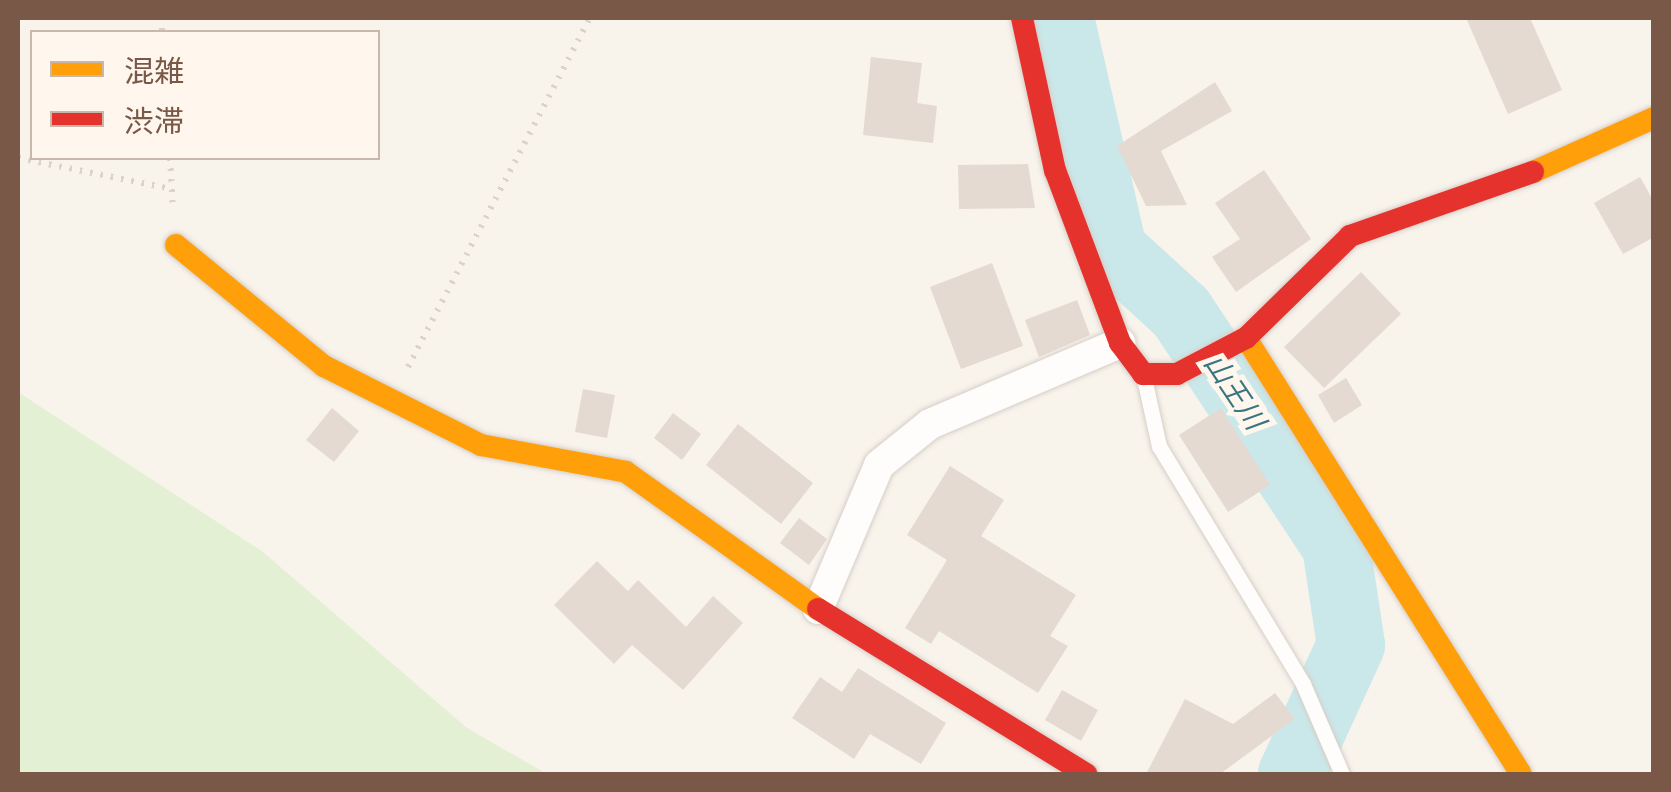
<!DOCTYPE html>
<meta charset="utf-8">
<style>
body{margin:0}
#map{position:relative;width:1671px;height:792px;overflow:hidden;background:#f8f3eb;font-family:"Fira Sans Condensed","Noto Sans JP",sans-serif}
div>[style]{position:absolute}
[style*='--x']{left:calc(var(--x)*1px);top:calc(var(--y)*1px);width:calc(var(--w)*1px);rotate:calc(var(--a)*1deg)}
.green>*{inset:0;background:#e4f0d4}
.river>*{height:68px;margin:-34px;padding:0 34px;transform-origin:34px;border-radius:34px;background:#cae8ea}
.building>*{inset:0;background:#e5dad2}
.path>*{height:6px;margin-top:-3px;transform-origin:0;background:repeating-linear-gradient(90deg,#dbd2cd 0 2.5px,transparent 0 10.5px)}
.roads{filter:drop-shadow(0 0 2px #d6cec8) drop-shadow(0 0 2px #d6cec8)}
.lane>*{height:15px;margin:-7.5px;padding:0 7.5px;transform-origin:7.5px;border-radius:7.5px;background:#fefdfc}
.street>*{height:30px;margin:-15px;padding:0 15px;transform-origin:15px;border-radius:15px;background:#fefdfc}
.slow>*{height:22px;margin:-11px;padding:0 11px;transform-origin:11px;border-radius:11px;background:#ff9f0a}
.jam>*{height:22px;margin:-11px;padding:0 11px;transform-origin:11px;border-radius:11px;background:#e5322d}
span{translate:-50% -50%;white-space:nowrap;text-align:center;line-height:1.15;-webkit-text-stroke:10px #fff7ed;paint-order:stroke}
.water-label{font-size:28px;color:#3a7680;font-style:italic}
.frame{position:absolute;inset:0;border:20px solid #795847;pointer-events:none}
.legend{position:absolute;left:30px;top:30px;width:350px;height:130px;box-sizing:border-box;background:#fff7ed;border:2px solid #c9b7ab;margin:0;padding:12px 18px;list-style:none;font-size:30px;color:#795847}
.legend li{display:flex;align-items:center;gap:20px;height:50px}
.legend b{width:50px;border:2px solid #c9b7ab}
</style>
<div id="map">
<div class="green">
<div style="clip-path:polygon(18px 392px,263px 552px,467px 728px,547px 774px,18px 774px)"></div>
</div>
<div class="river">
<div style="--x:1060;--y:18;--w:238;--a:77.1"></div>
<div style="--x:1113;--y:250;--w:92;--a:42.4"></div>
<div style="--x:1181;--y:312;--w:281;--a:56.5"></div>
<div style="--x:1336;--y:546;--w:100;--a:81.4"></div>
<div style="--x:1351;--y:645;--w:142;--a:114.6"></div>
</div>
<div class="building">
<div style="clip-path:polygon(1466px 18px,1530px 18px,1562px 90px,1508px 114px)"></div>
<div style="clip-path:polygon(871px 57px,922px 63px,917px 103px,937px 106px,933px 143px,863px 135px)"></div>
<div style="clip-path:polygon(1215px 82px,1232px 111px,1161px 151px,1187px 205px,1146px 206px,1117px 146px)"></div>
<div style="clip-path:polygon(1028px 164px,1035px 208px,959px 209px,958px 165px)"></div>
<div style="clip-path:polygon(1264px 170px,1311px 239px,1236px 292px,1212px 257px,1240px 239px,1215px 203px)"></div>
<div style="clip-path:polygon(1640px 177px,1654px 202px,1654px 237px,1623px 254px,1594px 203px)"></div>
<div style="clip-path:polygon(992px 263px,1023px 346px,961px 369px,930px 287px)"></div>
<div style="clip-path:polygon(1361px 272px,1401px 314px,1324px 388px,1284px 347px)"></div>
<div style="clip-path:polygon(1077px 300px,1090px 335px,1039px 357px,1025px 320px)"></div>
<div style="clip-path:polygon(1346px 378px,1362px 405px,1334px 423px,1318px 395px)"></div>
<div style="clip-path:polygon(583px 389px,615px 395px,607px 438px,575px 432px)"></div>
<div style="clip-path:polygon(332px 408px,359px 431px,334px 462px,306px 440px)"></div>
<div style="clip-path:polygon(1221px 408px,1270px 485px,1228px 512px,1179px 435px)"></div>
<div style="clip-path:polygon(673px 413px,701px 434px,682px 460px,654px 438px)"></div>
<div style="clip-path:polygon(738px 424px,813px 483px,781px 524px,706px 465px)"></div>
<div style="clip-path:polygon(950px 466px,1004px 500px,981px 536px,1076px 595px,1050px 636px,1068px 646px,1038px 693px,939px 631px,931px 644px,905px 628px,947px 560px,907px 535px)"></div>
<div style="clip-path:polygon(799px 518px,827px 539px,809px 565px,780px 543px)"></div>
<div style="clip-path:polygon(597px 561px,628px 591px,638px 580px,686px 627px,713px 596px,743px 623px,683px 690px,632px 645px,614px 664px,554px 605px)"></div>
<div style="clip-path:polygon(858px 668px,946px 723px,921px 764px,870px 734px,854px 759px,792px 718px,820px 677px,842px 692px)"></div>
<div style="clip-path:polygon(1062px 690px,1098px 710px,1081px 741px,1045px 720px)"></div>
<div style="clip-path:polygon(1275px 693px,1295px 719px,1220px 774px,1146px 774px,1185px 699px,1233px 724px)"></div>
</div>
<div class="path">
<div style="--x:162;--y:18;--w:14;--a:90"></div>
<div style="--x:18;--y:158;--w:157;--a:11.4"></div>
<div style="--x:170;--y:158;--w:51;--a:86.6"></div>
<div style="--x:408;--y:367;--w:394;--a:-62.5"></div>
</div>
<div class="roads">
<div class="lane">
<div style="--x:1144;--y:378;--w:70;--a:77.6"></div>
<div style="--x:1159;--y:446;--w:278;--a:58.8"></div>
<div style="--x:1303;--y:684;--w:98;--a:66.6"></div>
</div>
<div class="street">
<div style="--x:818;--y:609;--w:156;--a:-67"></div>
<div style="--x:879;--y:465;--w:65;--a:-38.8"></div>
<div style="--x:930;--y:424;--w:207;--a:-23.1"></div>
</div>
<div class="slow">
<div style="--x:1533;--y:172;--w:133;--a:-24.1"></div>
<div style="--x:176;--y:245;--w:191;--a:39.3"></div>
<div style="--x:324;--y:366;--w:176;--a:26.7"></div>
<div style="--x:481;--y:445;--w:147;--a:10.5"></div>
<div style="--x:626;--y:472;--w:236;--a:35.5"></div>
<div style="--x:1246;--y:338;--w:515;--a:57.76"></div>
</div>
<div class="jam">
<div style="--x:1022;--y:18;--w:156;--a:77.8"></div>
<div style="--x:1055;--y:170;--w:185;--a:69.4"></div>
<div style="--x:1120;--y:343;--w:39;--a:53"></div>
<div style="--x:1143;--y:374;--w:34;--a:0"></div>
<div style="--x:1177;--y:374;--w:78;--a:-27.6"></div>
<div style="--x:1246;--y:338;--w:146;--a:-44.4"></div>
<div style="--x:1350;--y:236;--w:194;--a:-19.3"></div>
<div style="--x:818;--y:609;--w:315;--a:31.6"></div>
</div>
</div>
<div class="water-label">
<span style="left:1234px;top:392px;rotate:56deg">山王川</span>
</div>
<div class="frame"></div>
<ul class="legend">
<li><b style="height:12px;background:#ff9f0a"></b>混雑</li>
<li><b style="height:12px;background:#e5322d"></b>渋滞</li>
</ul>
</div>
